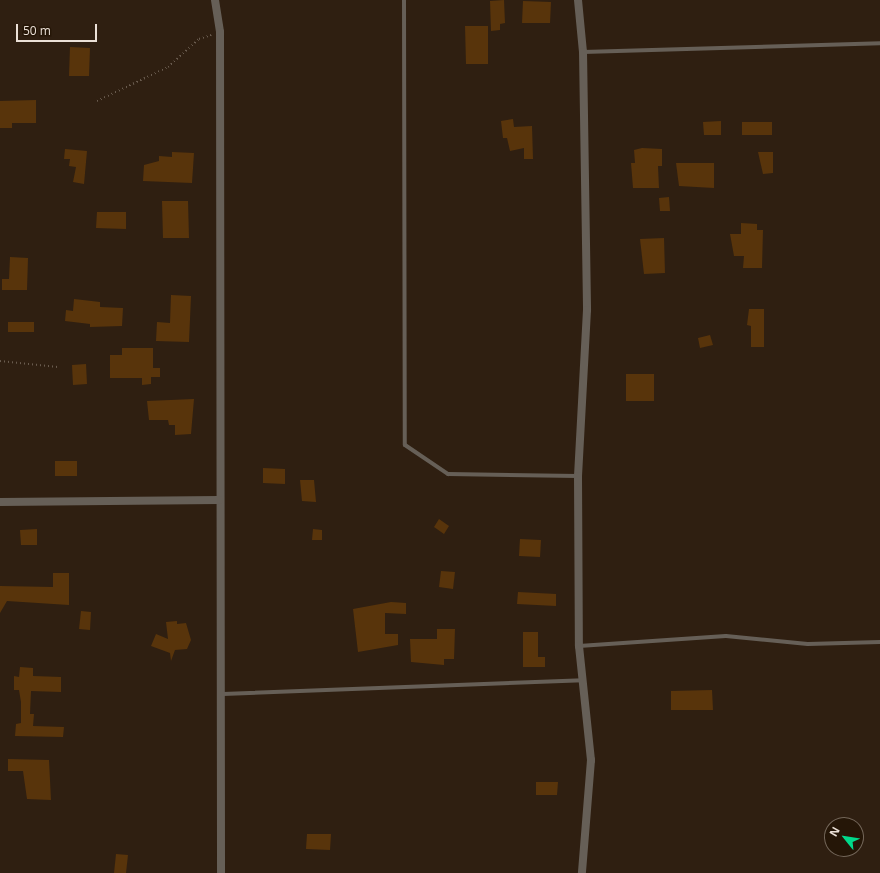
<!DOCTYPE html>
<style>
body{margin:0}
#map{position:relative;width:880px;height:873px;overflow:hidden;background:#2f1f11;font-family:"Open Sans",sans-serif}
div>[style]{position:absolute}
[style*='--x']{left:calc(var(--x)*1px);top:calc(var(--y)*1px);width:calc(var(--w)*1px);rotate:calc(var(--a)*1deg)}
.building>*{inset:0;background:#58340b}
.path>*{height:2px;margin-top:-1px;transform-origin:0;background:repeating-linear-gradient(90deg,#695b4e 0 1px,transparent 0 4px)}
.service>*{height:4px;margin:-2px;padding:0 2px;transform-origin:2px;border-radius:2px;background:#665f57}
.minor>*{height:8px;margin:-4px;padding:0 4px;transform-origin:4px;border-radius:4px;background:#665f57}
span{translate:-50% -50%;white-space:nowrap;text-align:center;line-height:1.15;-webkit-text-stroke:3px #251607;paint-order:stroke}
.north{position:absolute;left:824px;top:817px;width:40px;height:40px;box-sizing:border-box;background:#251607;border:1px solid #74675a;border-radius:50%;rotate:300deg;font-size:11px;font-weight:700;line-height:16px;text-align:center;color:#ebe0d7}
.north::after{content:'';display:block;margin:auto;width:14px;height:18px;background:#01d98b;clip-path:polygon(50% 0,100% 100%,50% 72%,0 100%)}
.scale{position:absolute;left:16px;top:24px;width:81px;height:18px;box-sizing:border-box;border:2px solid #ebe0d7;border-top:0;padding-left:5px;font-size:12px;line-height:14px;white-space:nowrap;color:#ebe0d7;-webkit-text-stroke:3px #251607;paint-order:stroke}
</style>
<div id="map">
<div class="building">
<div style="clip-path:polygon(504px 0,505px 23px,500px 24px,500px 30px,491px 31px,490px 1px)"></div>
<div style="clip-path:polygon(523px 1px,551px 2px,550px 23px,522px 23px)"></div>
<div style="clip-path:polygon(465px 26px,488px 26px,488px 64px,466px 64px)"></div>
<div style="clip-path:polygon(70px 47px,90px 48px,89px 76px,69px 76px)"></div>
<div style="clip-path:polygon(36px 100px,36px 123px,12px 123px,12px 128px,0 128px,0 101px)"></div>
<div style="clip-path:polygon(513px 119px,514px 127px,532px 126px,533px 159px,524px 159px,524px 148px,510px 151px,507px 138px,503px 138px,501px 121px)"></div>
<div style="clip-path:polygon(721px 121px,721px 135px,704px 135px,703px 122px)"></div>
<div style="clip-path:polygon(742px 122px,772px 122px,772px 135px,742px 135px)"></div>
<div style="clip-path:polygon(642px 148px,662px 149px,662px 166px,658px 166px,659px 188px,633px 188px,631px 163px,635px 163px,634px 150px)"></div>
<div style="clip-path:polygon(65px 149px,87px 151px,84px 184px,73px 182px,76px 167px,69px 166px,70px 159px,64px 159px)"></div>
<div style="clip-path:polygon(172px 152px,194px 153px,192px 183px,143px 181px,144px 165px,159px 161px,159px 156px,172px 157px)"></div>
<div style="clip-path:polygon(758px 152px,773px 152px,773px 173px,763px 174px)"></div>
<div style="clip-path:polygon(676px 163px,714px 163px,714px 188px,679px 186px)"></div>
<div style="clip-path:polygon(669px 197px,670px 211px,660px 211px,659px 198px)"></div>
<div style="clip-path:polygon(162px 201px,188px 201px,189px 238px,163px 238px)"></div>
<div style="clip-path:polygon(97px 212px,126px 212px,126px 229px,96px 228px)"></div>
<div style="clip-path:polygon(741px 223px,757px 224px,757px 230px,763px 230px,762px 268px,743px 268px,744px 256px,734px 256px,730px 234px,741px 234px)"></div>
<div style="clip-path:polygon(664px 238px,665px 273px,644px 274px,640px 239px)"></div>
<div style="clip-path:polygon(10px 257px,28px 258px,27px 290px,2px 290px,2px 279px,9px 279px)"></div>
<div style="clip-path:polygon(171px 295px,191px 296px,189px 342px,156px 341px,157px 322px,170px 323px)"></div>
<div style="clip-path:polygon(74px 299px,100px 302px,100px 307px,123px 308px,122px 326px,90px 327px,90px 324px,65px 321px,66px 310px,73px 311px)"></div>
<div style="clip-path:polygon(749px 309px,764px 309px,764px 347px,751px 347px,751px 326px,747px 325px)"></div>
<div style="clip-path:polygon(8px 322px,34px 322px,34px 332px,8px 332px)"></div>
<div style="clip-path:polygon(710px 335px,713px 345px,700px 348px,698px 338px)"></div>
<div style="clip-path:polygon(122px 348px,153px 348px,153px 368px,160px 368px,160px 377px,151px 377px,151px 384px,142px 385px,142px 378px,110px 378px,110px 355px,122px 355px)"></div>
<div style="clip-path:polygon(86px 364px,87px 384px,73px 385px,72px 365px)"></div>
<div style="clip-path:polygon(626px 374px,654px 374px,654px 401px,626px 401px)"></div>
<div style="clip-path:polygon(194px 399px,191px 434px,175px 435px,175px 425px,169px 425px,168px 420px,149px 420px,147px 401px)"></div>
<div style="clip-path:polygon(55px 461px,77px 461px,77px 476px,55px 476px)"></div>
<div style="clip-path:polygon(263px 468px,285px 469px,285px 484px,263px 483px)"></div>
<div style="clip-path:polygon(300px 480px,314px 480px,316px 502px,302px 501px)"></div>
<div style="clip-path:polygon(439px 519px,449px 526px,444px 534px,434px 527px)"></div>
<div style="clip-path:polygon(37px 529px,37px 545px,21px 545px,20px 530px)"></div>
<div style="clip-path:polygon(313px 529px,322px 530px,322px 540px,312px 540px)"></div>
<div style="clip-path:polygon(520px 539px,541px 540px,540px 557px,519px 556px)"></div>
<div style="clip-path:polygon(441px 571px,455px 572px,453px 589px,439px 587px)"></div>
<div style="clip-path:polygon(53px 573px,69px 573px,69px 605px,7px 601px,0 613px,0 586px,53px 587px)"></div>
<div style="clip-path:polygon(518px 592px,556px 594px,556px 606px,517px 604px)"></div>
<div style="clip-path:polygon(391px 602px,406px 603px,406px 614px,385px 613px,385px 634px,398px 634px,398px 645px,358px 652px,353px 609px)"></div>
<div style="clip-path:polygon(81px 611px,91px 612px,90px 630px,79px 629px)"></div>
<div style="clip-path:polygon(177px 621px,177px 624px,186px 623px,191px 640px,187px 649px,175px 650px,171px 661px,170px 653px,151px 646px,156px 634px,168px 639px,166px 622px)"></div>
<div style="clip-path:polygon(437px 629px,455px 629px,454px 659px,444px 659px,444px 665px,411px 662px,410px 639px,437px 639px)"></div>
<div style="clip-path:polygon(523px 632px,538px 632px,538px 657px,545px 657px,545px 667px,523px 667px)"></div>
<div style="clip-path:polygon(20px 667px,33px 668px,33px 676px,61px 677px,61px 692px,31px 691px,30px 714px,34px 714px,33px 726px,64px 727px,63px 737px,15px 736px,16px 724px,21px 723px,21px 702px,19px 690px,14px 690px,14px 676px,19px 677px)"></div>
<div style="clip-path:polygon(712px 690px,713px 710px,671px 710px,671px 691px)"></div>
<div style="clip-path:polygon(8px 759px,49px 760px,51px 800px,27px 799px,23px 771px,8px 771px)"></div>
<div style="clip-path:polygon(536px 782px,558px 782px,557px 795px,536px 795px)"></div>
<div style="clip-path:polygon(307px 834px,331px 834px,330px 850px,306px 849px)"></div>
<div style="clip-path:polygon(116px 854px,128px 855px,126px 873px,114px 873px)"></div>
</div>
<div class="path">
<div style="--x:97;--y:101;--w:79;--a:-25.6"></div>
<div style="--x:168;--y:67;--w:42;--a:-42.1"></div>
<div style="--x:199;--y:39;--w:13;--a:-18"></div>
<div style="--x:0;--y:361;--w:58;--a:5.9"></div>
</div>
<div class="service">
<div style="--x:404;--y:0;--w:445;--a:89.9"></div>
<div style="--x:405;--y:445;--w:52;--a:34"></div>
<div style="--x:448;--y:474;--w:130;--a:0.9"></div>
<div style="--x:583;--y:52;--w:297;--a:-1.7"></div>
<div style="--x:579;--y:646;--w:147;--a:-3.9"></div>
<div style="--x:726;--y:636;--w:82;--a:5.6"></div>
<div style="--x:808;--y:644;--w:72;--a:-1.6"></div>
<div style="--x:223;--y:694;--w:360;--a:-2.2"></div>
</div>
<div class="minor">
<div style="--x:215;--y:0;--w:32;--a:81"></div>
<div style="--x:220;--y:32;--w:841;--a:89.93"></div>
<div style="--x:578;--y:0;--w:52;--a:84.5"></div>
<div style="--x:583;--y:52;--w:258;--a:89.1"></div>
<div style="--x:587;--y:310;--w:166;--a:93.1"></div>
<div style="--x:578;--y:476;--w:170;--a:89.7"></div>
<div style="--x:579;--y:646;--w:115;--a:84"></div>
<div style="--x:591;--y:760;--w:113;--a:94.6"></div>
<div style="--x:0;--y:502;--w:219;--a:-0.5"></div>
</div>
<div class="north">N</div>
<div class="scale">50 m</div>
</div>
